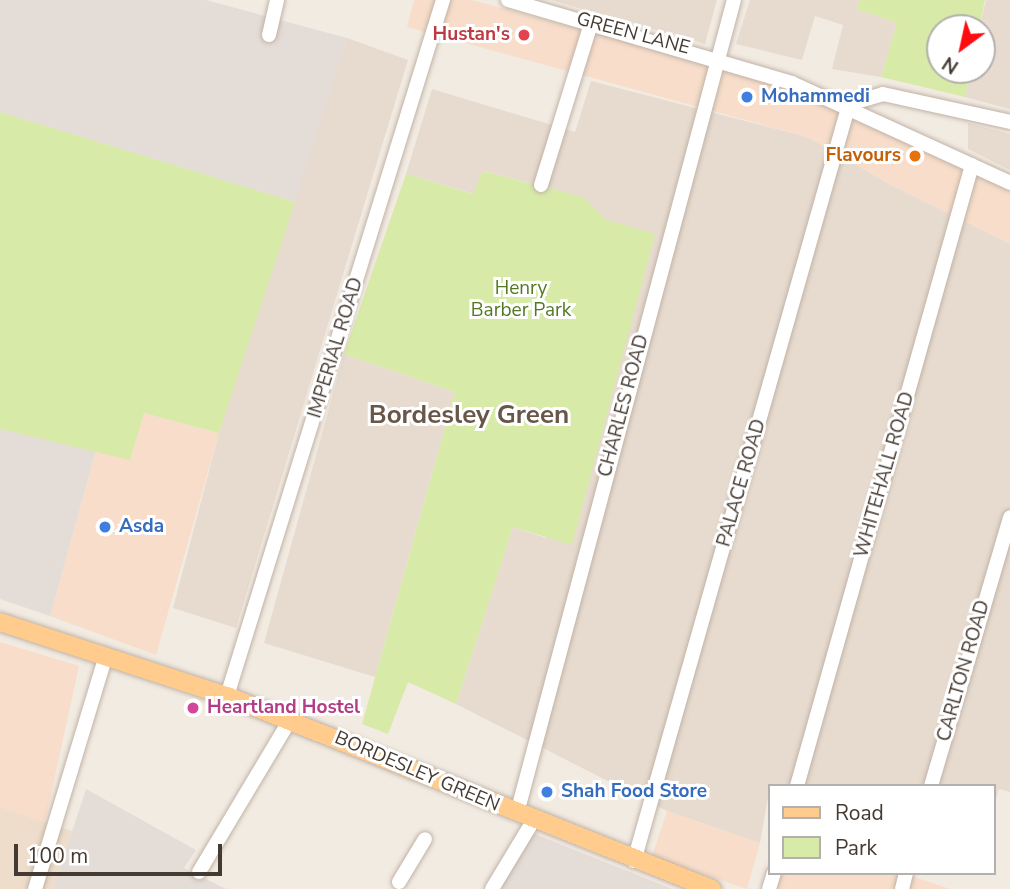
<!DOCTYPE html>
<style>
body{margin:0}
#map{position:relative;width:1010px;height:889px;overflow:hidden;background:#f2ebe2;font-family:"Nunito Sans",sans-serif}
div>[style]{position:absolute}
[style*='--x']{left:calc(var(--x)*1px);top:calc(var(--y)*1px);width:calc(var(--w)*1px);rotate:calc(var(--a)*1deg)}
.residential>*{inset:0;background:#e7dbcf}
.commercial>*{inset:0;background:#f7ddca}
.industrial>*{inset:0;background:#e4dcd7}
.education>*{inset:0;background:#edddca}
.green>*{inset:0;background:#d7eaa7}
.roads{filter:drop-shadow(0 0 2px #c1b3a7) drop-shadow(0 0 2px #c1b3a7)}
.minor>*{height:14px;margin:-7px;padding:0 7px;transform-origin:7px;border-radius:7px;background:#fff}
.major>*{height:18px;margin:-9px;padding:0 9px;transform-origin:9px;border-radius:9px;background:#ffcc8e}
.dots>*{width:19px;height:19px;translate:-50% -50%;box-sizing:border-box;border:4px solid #fff;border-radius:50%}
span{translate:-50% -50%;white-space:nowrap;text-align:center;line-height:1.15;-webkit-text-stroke:6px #fff;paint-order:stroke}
.street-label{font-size:19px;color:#443a32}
.health-label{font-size:19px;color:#be3a42;font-weight:700}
.right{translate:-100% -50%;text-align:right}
.shop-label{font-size:19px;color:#366cbe;font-weight:700}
.left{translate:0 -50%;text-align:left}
.food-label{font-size:19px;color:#c56008;font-weight:700}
.park-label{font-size:19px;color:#527922}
.hotel-label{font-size:19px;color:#b23c85;font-weight:700}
.district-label{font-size:26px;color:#685649;font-weight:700}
.legend{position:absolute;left:768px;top:784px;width:228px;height:91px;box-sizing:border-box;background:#fff;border:2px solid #b4b0ad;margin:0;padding:9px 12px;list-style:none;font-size:21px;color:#443a32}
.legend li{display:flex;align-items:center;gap:14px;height:35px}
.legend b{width:35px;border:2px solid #b4b0ad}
.north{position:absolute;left:926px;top:14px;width:70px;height:70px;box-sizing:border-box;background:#fff;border:2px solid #b4b0ad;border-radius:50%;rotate:213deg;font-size:19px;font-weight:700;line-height:28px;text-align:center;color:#443a32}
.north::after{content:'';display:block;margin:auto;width:24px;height:32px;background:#ff0c10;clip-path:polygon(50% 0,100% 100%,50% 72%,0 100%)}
.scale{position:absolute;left:14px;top:844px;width:208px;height:32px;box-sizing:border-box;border:4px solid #443a32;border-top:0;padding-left:9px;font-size:21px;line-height:24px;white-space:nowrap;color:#443a32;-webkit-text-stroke:5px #fff;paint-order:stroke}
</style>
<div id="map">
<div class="residential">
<div style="clip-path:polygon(551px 0,717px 0,705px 44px)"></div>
<div style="clip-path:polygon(750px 0,860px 0,857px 9px,897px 23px,881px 77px,832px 69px,843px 25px,815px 16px,802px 60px,736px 44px)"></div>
<div style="clip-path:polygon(986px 0,1010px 0,1010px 109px,965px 97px,971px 70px,982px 70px,979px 28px)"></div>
<div style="clip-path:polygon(347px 38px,408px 60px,236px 628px,173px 608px,219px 433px)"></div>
<div style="clip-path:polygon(591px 81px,808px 137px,891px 185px,1010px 244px,1010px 792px,999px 789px,994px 805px,994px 786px,770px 786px,760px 843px,667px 811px,456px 704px,513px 527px,546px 538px,606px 220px,582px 197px,484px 171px,474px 194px,406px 174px,432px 89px,575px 132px)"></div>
<div style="clip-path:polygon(968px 123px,1010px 134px,1010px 170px,968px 149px)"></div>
<div style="clip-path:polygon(344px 354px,455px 392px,375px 677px,264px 643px)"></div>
</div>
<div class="commercial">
<div style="clip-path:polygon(414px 0,472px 0,726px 69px,865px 115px,1010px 191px,1010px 244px,891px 185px,808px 137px,407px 27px)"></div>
<div style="clip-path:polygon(144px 413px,219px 433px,156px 655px,50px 616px,96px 450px,130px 460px)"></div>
<div style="clip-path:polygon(0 642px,79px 666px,45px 822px,0 807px)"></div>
<div style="clip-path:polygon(667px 811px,760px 843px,747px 889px,652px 857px)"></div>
<div style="clip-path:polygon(780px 873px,902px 873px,950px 889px,775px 889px)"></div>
</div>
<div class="industrial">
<div style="clip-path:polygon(0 0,206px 0,347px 38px,295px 202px,0 112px)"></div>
<div style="clip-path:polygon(0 429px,96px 450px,50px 616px,0 599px)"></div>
<div style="clip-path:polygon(86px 789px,196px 850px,184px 868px,226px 889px,53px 889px)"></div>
<div style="clip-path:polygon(532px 833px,672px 889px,498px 889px)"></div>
</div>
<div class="education">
<div style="clip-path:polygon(0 807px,72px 831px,53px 889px,0 889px)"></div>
</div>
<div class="green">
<div style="clip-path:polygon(860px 0,985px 0,979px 28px,940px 28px,940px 70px,971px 70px,965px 97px,881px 77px,897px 23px,857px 9px)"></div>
<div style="clip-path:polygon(0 112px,295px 202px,219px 433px,144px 413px,130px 460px,0 429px)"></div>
<div style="clip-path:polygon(483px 171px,583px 197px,606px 220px,655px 234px,572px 545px,513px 527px,456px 704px,408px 682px,388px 734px,362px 724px,455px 392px,344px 354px,406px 174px,473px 194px)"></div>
</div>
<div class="roads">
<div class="minor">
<div style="--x:508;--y:0;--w:296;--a:16.3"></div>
<div style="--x:792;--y:83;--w:240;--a:24.6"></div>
<div style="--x:269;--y:35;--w:36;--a:-77"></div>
<div style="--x:849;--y:104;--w:35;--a:-16"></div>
<div style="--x:883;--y:94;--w:130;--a:12.4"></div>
<div style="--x:541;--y:185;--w:170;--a:-72.8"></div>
<div style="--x:227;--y:696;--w:729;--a:-72.76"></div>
<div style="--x:797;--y:786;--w:645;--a:-74.26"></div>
<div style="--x:931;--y:786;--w:280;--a:-73.6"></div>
<div style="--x:517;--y:813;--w:841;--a:-75.06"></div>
<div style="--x:634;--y:861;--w:787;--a:-74.14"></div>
<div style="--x:199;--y:872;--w:177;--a:-59.1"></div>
<div style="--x:399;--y:882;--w:50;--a:-58.8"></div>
<div style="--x:35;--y:889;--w:244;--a:-73.1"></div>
<div style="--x:492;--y:889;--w:79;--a:-58.9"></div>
<div style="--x:769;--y:889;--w:17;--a:-73"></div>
<div style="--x:902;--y:889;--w:16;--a:-76"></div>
</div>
<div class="major">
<div style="--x:0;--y:622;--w:239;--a:18.1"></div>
<div style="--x:227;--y:696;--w:522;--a:21.7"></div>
</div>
</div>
<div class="dots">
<div style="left:524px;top:35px;background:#e0444e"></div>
<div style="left:747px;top:97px;background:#3f7fe0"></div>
<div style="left:915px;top:156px;background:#e8710a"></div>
<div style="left:105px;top:527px;background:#3f7fe0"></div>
<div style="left:193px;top:708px;background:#d1479c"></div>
<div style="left:547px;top:792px;background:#3f7fe0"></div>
</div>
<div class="street-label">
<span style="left:633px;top:34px;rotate:15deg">GREEN LANE</span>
<span style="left:336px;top:348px;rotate:-73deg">IMPERIAL ROAD</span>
<span style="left:624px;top:406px;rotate:-75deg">CHARLES ROAD</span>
<span style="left:885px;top:475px;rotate:-74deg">WHITEHALL ROAD</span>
<span style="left:742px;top:483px;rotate:-74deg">PALACE ROAD</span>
<span style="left:964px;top:671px;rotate:-74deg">CARLTON ROAD</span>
<span style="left:417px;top:772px;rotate:23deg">BORDESLEY GREEN</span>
</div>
<div class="health-label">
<span class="right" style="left:510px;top:35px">Hustan's</span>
</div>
<div class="shop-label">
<span class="left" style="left:761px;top:97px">Mohammedi</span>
<span class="left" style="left:119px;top:527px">Asda</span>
<span class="left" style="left:561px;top:792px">Shah Food Store</span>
</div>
<div class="food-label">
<span class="right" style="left:901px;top:156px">Flavours</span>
</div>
<div class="park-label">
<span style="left:521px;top:300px">Henry<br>Barber Park</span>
</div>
<div class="hotel-label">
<span class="left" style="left:207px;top:708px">Heartland Hostel</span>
</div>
<div class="district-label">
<span style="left:469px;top:415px">Bordesley Green</span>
</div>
<ul class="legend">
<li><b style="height:9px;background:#ffcc8e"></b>Road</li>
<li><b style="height:19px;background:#d7eaa7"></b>Park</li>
</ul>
<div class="north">N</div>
<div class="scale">100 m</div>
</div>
